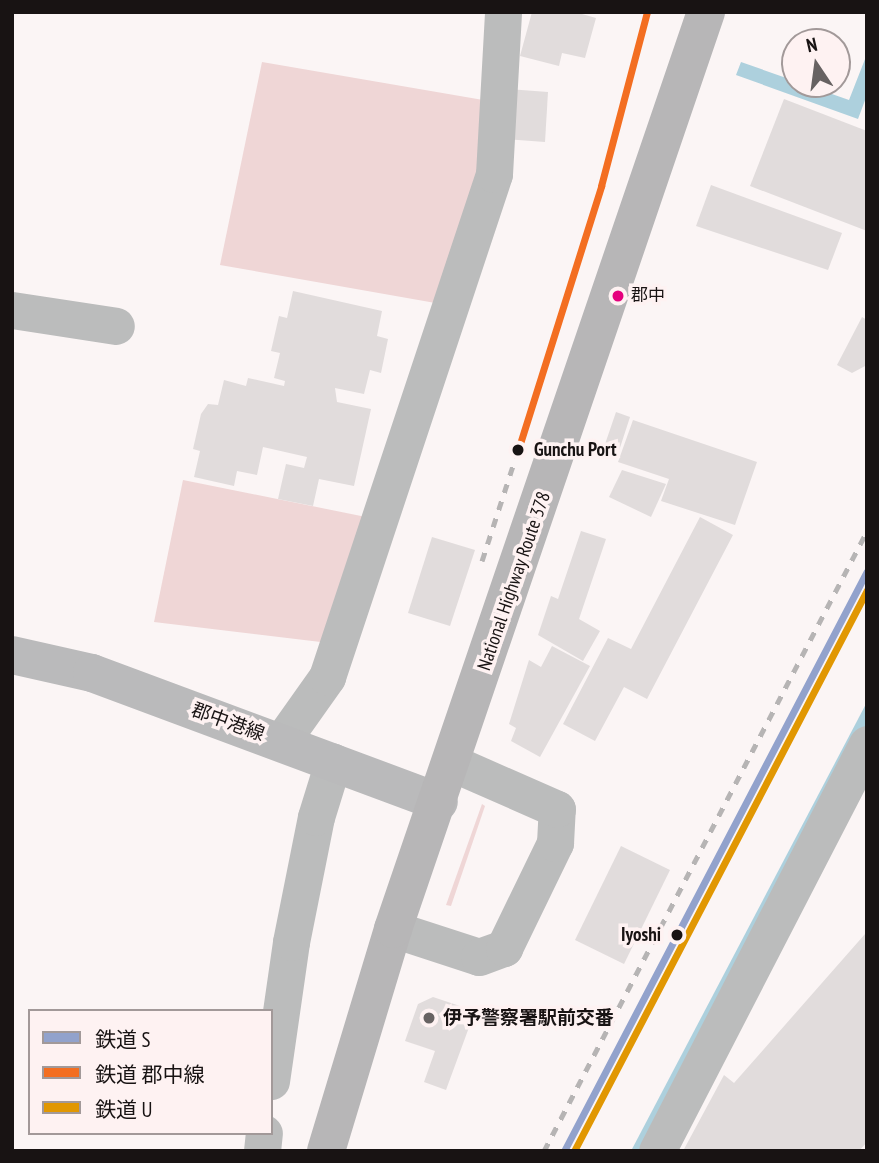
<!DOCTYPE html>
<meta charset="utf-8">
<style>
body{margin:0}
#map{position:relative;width:879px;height:1163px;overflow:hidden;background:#fbf5f5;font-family:"PT Sans Narrow","Noto Sans JP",sans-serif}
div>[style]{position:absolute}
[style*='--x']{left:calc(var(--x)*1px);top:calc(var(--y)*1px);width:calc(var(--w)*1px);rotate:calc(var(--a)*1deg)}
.green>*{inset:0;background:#efd6d6}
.water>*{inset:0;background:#add0dd}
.building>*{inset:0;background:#e1dcdc}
.minor>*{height:37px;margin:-18.5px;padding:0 18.5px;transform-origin:18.5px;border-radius:18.5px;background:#bbbcbc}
.secondary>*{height:38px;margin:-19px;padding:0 19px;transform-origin:19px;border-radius:19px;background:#bababb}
.trunk>*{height:38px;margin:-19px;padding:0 19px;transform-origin:19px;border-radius:19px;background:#b7b6b7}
.rail>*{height:5px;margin-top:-2.5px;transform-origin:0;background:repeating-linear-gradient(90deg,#b6b4b4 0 9px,transparent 0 18px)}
.rail-1>*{height:7px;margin:-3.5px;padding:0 3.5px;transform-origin:3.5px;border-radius:3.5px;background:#92a2cc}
.rail-2>*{height:7px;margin:-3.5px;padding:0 3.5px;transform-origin:3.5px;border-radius:3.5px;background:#f36e21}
.rail-3>*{height:7px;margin:-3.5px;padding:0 3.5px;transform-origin:3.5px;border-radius:3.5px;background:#e19702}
.dots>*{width:19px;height:19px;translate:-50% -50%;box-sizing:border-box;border:4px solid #fef2f2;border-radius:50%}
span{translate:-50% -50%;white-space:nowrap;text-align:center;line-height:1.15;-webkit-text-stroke:7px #fef2f2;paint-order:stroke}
.bus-label{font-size:17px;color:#181313}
.left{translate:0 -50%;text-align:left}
.stop-label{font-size:19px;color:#181313;font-weight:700}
.right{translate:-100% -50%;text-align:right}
.street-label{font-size:19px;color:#181313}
.poi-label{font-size:19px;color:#181313;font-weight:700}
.frame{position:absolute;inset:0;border:14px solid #181313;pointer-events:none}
.legend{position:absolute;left:28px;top:1009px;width:245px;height:126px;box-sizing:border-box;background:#fef2f2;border:2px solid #a29999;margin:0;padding:9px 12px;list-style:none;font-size:21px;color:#181313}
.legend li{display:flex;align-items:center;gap:14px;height:35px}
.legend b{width:35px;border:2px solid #a29999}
.north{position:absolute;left:781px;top:28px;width:70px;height:70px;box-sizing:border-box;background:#fef2f2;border:2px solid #a29999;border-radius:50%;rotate:347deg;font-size:19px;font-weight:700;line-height:28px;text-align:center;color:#181313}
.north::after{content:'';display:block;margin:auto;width:24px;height:32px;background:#676262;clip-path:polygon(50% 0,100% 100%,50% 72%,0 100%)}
</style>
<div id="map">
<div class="green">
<div style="clip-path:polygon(262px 62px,489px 101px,486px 169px,441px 304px,220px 265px)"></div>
<div style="clip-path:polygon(183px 480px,371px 518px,329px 643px,154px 622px)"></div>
<div style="clip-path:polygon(482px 804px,485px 806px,451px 906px,446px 905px)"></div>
</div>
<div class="water">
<div style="clip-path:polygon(867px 54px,867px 95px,858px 119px,736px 75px,741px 62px,849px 100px)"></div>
<div style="clip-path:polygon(867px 702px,867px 737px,648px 1151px,631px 1151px)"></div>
</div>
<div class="building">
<div style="clip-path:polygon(532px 12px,575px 12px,596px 18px,585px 58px,562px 53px,559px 66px,520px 56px)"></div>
<div style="clip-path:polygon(507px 89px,548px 92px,545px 142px,504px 139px)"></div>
<div style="clip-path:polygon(784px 99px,867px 131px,867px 231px,750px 186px)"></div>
<div style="clip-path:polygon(711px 185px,842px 233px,828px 270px,696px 226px)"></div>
<div style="clip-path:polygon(293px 291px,382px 311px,377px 336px,388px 339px,381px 373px,370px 370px,364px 394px,335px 388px,337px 402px,371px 409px,354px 486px,319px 479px,313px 506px,278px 499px,286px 464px,304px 468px,307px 457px,263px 447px,257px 475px,237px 471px,234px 486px,194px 477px,200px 451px,193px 449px,201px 414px,208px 404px,218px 405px,224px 380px,246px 386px,248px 378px,284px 386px,285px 381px,274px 378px,280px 353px,271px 351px,279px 316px,287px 318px)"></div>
<div style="clip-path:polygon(862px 317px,867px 320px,867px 365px,852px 373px,837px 365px)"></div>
<div style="clip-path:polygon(616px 412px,630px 417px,617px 457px,602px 453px)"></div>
<div style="clip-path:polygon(633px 420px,757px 462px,735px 525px,661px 501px,669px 479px,618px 462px)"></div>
<div style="clip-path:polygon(622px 470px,666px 484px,651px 517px,609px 497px)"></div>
<div style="clip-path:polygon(700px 517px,733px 535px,647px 699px,624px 687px,595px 741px,563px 724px,608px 638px,631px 649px)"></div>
<div style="clip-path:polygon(581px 531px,606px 539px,579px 619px,600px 631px,583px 661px,538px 635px,551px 596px,558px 599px)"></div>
<div style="clip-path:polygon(432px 537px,475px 550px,450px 626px,408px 613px)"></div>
<div style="clip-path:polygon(552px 646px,590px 666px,540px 757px,511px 741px,516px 728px,509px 724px,529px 660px,541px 667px)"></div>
<div style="clip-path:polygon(621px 846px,670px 870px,624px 964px,575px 940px)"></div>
<div style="clip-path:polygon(865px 934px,867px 1142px,859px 1151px,683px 1151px,724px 1075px,734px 1083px)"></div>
<div style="clip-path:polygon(433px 997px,475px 1011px,446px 1090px,424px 1082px,435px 1051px,405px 1041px,418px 1004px)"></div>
</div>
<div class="minor">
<div style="--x:12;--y:310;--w:105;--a:8.7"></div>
<div style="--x:281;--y:742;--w:80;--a:-54.7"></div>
<div style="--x:327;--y:677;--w:530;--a:-71.63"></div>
<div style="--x:494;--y:174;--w:162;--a:-86.8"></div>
<div style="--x:393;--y:929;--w:90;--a:18"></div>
<div style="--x:479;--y:957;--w:27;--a:-20"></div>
<div style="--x:504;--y:948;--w:117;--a:-64.1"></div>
<div style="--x:555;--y:843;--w:34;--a:-87"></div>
<div style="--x:557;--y:809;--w:115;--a:-156.3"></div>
<div style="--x:271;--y:1081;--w:140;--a:-81.8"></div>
<div style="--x:291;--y:942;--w:127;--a:-78.7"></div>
<div style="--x:316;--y:817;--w:58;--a:-72.8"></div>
<div style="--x:262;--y:1151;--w:18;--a:-84"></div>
<div style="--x:657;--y:1151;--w:458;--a:-62.7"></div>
</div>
<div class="secondary">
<div style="--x:12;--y:655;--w:82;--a:12.7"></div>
<div style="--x:92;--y:673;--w:370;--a:20.4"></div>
</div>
<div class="trunk">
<div style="--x:326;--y:1151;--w:232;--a:-73.2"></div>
<div style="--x:393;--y:929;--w:969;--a:-71.15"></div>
</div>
<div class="rail">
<div style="--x:482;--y:561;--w:117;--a:-72"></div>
<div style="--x:544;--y:1151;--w:699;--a:-62.48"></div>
</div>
<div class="rail-1">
<div style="--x:564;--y:1151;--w:654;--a:-62.42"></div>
</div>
<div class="rail-2">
<div style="--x:518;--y:450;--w:277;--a:-72.5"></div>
<div style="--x:601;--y:186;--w:180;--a:-75.2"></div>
</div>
<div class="rail-3">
<div style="--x:574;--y:1151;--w:633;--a:-62.42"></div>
</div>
<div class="dots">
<div style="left:618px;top:296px;background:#e5007d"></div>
<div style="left:518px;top:450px;background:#181313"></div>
<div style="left:677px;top:935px;background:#181313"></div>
<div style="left:429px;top:1018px;background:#676262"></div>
</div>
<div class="bus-label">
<span class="left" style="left:631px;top:296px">郡中</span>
</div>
<div class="stop-label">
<span class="left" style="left:534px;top:450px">Gunchu Port</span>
<span class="right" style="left:661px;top:935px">Iyoshi</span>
</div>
<div class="street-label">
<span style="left:514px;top:581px;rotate:-71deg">National Highway Route 378</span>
<span style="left:228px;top:722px;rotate:20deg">郡中港線</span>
</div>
<div class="poi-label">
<span class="left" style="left:443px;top:1018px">伊予警察署駅前交番</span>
</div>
<div class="frame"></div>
<ul class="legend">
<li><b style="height:9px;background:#92a2cc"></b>鉄道 S</li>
<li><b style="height:9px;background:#f36e21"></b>鉄道 郡中線</li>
<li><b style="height:9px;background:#e19702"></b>鉄道 U</li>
</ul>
<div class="north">N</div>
</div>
